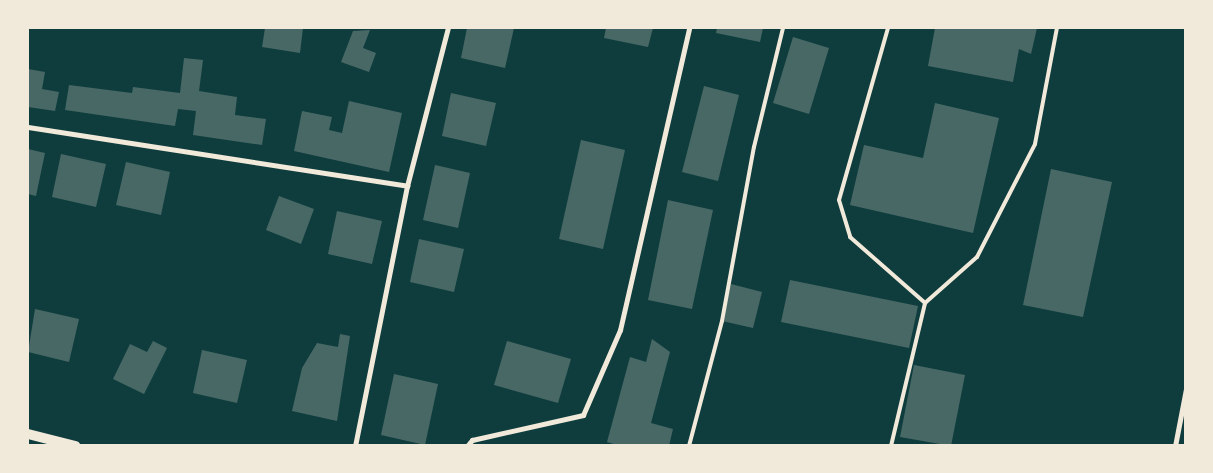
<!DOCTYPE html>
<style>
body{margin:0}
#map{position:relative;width:1213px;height:473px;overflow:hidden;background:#0f3d3e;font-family:"Noto Sans",sans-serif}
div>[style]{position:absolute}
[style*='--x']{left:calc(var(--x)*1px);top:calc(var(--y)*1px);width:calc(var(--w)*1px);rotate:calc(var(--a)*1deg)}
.building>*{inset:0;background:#486865}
.service>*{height:4px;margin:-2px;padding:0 2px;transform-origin:2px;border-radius:2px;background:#f1e9da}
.minor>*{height:5px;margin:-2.5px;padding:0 2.5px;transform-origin:2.5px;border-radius:2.5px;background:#f1e9da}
.secondary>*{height:10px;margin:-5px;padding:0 5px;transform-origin:5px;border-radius:5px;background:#f1e9da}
span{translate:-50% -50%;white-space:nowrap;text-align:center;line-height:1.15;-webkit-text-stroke:4.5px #f1e9da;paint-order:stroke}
.frame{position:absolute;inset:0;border:29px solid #f1e9da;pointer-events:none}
</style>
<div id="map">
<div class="building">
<div style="clip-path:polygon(265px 28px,303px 28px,300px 53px,262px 47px)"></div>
<div style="clip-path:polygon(467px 28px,514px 28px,505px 68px,461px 58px)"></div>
<div style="clip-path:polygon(606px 28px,653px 28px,648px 47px,604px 38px)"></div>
<div style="clip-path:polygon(717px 28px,763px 28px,760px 42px,716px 33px)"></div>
<div style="clip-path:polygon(935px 28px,1037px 28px,1031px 54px,1019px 49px,1013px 82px,928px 66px)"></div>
<div style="clip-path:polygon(370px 30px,363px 48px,376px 53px,369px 72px,341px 62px,353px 31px)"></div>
<div style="clip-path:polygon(793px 37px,829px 48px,809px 114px,773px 103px)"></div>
<div style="clip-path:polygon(184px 58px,203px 60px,199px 91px,237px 97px,235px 115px,266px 119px,262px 145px,193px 135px,196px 111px,178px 109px,175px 126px,65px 110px,69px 85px,132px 93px,133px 87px,180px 93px)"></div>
<div style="clip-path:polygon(28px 69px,45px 72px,42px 89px,59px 92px,55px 111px,28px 107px)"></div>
<div style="clip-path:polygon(704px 86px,739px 95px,718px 181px,682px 172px)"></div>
<div style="clip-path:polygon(451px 93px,496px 103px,486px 146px,442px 136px)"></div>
<div style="clip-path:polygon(349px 101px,402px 113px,389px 172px,294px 151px,302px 111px,332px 117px,329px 130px,342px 133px)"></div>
<div style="clip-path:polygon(935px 103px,999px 118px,973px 233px,850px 205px,864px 145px,923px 158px)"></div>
<div style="clip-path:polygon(581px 140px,625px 150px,603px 249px,559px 239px)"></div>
<div style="clip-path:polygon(28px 149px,45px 153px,36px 196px,28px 194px)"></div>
<div style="clip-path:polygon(61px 154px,106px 164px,96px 207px,52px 197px)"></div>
<div style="clip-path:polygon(126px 162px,170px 172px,161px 215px,116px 205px)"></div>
<div style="clip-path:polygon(435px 165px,470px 173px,458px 228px,423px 220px)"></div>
<div style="clip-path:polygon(1051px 169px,1112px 182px,1083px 317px,1023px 305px)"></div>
<div style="clip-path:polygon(279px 196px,314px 209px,301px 244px,266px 230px)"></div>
<div style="clip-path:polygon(668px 200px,713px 210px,692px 309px,648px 300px)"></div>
<div style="clip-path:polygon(337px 211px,382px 221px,372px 264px,328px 254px)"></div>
<div style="clip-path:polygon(419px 239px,464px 249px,454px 292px,410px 282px)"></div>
<div style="clip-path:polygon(790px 280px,918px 306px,909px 348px,781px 322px)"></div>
<div style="clip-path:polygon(731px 284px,762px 292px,753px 328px,722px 321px)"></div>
<div style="clip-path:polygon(35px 309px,79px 319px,69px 362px,28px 352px)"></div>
<div style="clip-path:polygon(340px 334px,350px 336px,337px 421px,292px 411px,302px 368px,317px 343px,338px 347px)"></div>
<div style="clip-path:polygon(652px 339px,670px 352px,651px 423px,673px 429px,669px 446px,620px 446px,607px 442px,630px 357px,646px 362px)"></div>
<div style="clip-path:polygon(153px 341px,167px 348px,144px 394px,113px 379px,130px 344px,147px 352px)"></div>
<div style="clip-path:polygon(507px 341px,571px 359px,558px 403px,494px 385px)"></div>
<div style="clip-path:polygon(202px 350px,247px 360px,237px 403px,193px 393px)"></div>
<div style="clip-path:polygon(914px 365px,965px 375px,951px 446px,900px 437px)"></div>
<div style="clip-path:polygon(394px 374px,438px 384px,425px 445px,381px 435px)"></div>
</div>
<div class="service">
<div style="--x:888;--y:28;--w:179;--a:105.9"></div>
<div style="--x:839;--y:200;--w:39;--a:73"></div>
<div style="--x:850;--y:237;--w:100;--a:41.3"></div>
<div style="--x:689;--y:446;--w:129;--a:-75.2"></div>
<div style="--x:722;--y:321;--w:177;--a:-79.6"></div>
<div style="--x:754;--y:147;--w:122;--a:-76.3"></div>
<div style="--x:891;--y:446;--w:147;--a:-76.6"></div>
<div style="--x:925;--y:303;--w:69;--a:-41.5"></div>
<div style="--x:977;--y:257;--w:127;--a:-62.8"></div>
<div style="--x:1035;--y:144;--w:118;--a:-79.3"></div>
</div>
<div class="minor">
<div style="--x:28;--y:127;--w:384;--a:8.8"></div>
<div style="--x:355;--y:446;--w:265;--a:-78.7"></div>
<div style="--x:407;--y:186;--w:163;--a:-75.5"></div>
<div style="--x:467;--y:446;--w:8;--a:-50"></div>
<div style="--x:472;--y:440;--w:114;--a:-12.7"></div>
<div style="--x:583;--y:415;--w:93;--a:-66.5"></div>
<div style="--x:620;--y:330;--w:310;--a:-77.1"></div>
<div style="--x:1175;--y:446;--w:58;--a:-79.1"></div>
</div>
<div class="secondary">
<div style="--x:28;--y:434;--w:49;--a:14.3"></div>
</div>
<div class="frame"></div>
</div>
